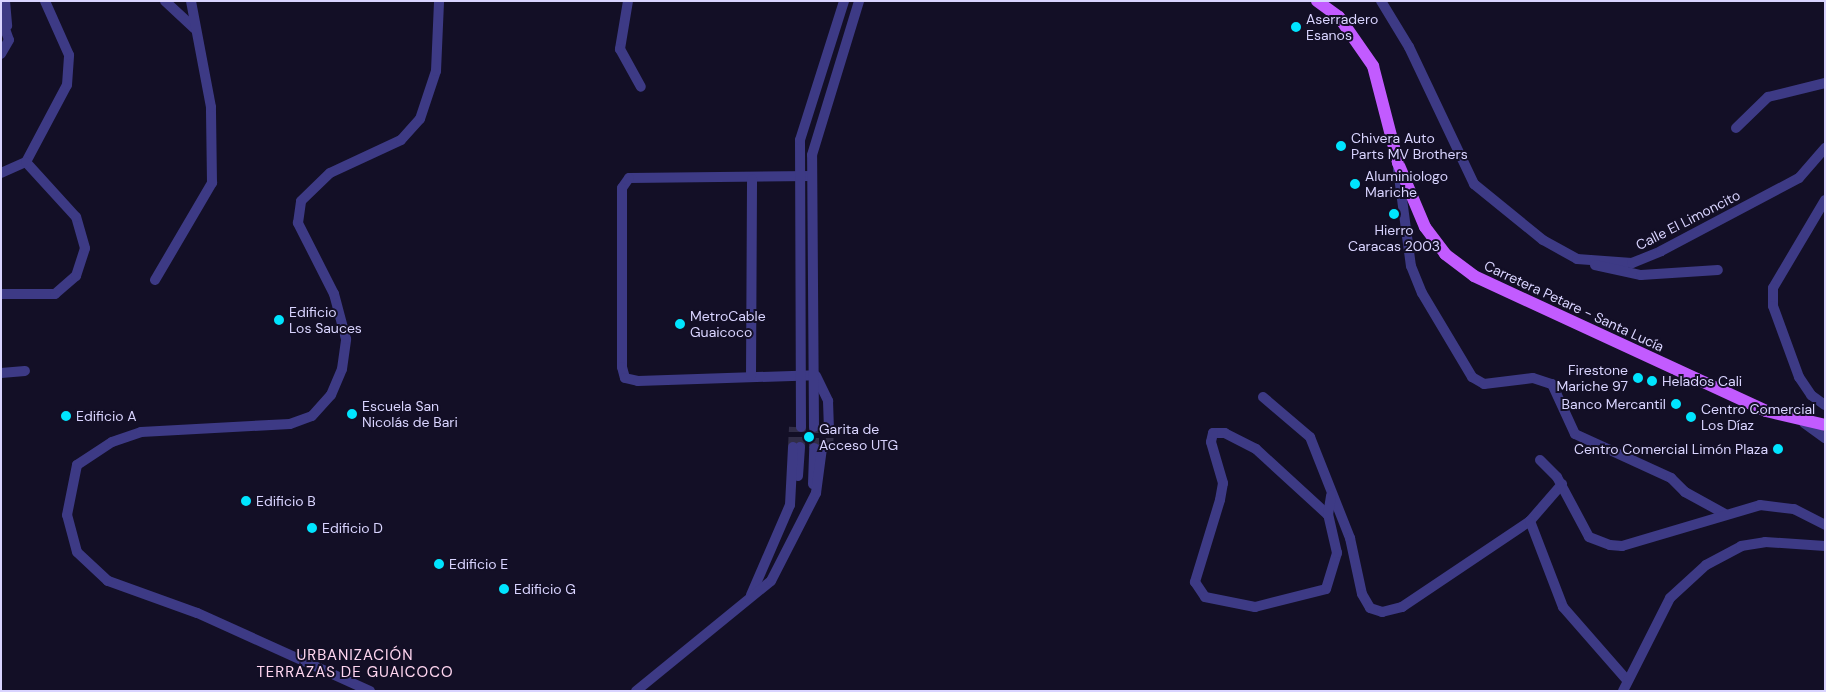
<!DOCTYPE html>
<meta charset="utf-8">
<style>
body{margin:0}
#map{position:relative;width:1826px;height:692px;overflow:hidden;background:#130f26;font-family:"DM Sans",sans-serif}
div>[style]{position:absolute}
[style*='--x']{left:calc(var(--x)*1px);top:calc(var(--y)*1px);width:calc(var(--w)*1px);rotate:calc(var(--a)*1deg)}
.street-tunnel>*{height:10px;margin-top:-5px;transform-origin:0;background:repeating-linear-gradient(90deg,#312d47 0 10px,transparent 0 15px)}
.street>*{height:10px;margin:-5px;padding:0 5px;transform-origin:5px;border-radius:5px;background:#3d3a85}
.primary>*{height:12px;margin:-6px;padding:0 6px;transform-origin:6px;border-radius:6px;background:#c25bff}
.dots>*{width:14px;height:14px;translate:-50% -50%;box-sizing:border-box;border:2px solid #130f26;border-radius:50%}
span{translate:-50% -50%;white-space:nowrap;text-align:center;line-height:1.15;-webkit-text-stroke:4px #130f26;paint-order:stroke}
.poi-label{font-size:14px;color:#d9d4ff}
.left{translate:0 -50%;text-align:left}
.right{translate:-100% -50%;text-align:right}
.street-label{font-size:14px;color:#d9d4ff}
.neighbourhood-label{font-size:15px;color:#ffd6f0;letter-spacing:1px}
.frame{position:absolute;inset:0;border:2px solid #d9d4ff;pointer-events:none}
</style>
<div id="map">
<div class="street-tunnel">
<div style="--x:793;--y:447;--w:20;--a:-87"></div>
<div style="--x:800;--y:447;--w:20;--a:-87"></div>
<div style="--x:814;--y:448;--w:21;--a:-90"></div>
<div style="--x:828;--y:448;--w:20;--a:-87"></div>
</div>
<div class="street">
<div style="--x:5;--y:1;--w:25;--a:85"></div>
<div style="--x:165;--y:1;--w:40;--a:43"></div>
<div style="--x:628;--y:1;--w:49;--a:99.5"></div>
<div style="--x:620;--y:49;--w:43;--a:61.1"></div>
<div style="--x:1381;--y:1;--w:54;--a:58.7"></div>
<div style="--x:1409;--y:47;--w:152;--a:64.6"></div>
<div style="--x:1474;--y:184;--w:89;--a:39.1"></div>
<div style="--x:1543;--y:240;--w:39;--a:29"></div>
<div style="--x:1577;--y:259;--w:55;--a:4.2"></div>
<div style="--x:1632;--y:263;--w:31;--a:-22"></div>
<div style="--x:1661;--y:251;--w:156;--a:-27.9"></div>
<div style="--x:1799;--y:178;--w:40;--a:-49"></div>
<div style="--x:1;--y:18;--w:23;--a:70"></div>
<div style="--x:9;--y:40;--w:16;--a:120"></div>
<div style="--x:1736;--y:128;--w:45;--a:-44.1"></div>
<div style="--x:1768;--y:97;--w:59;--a:-13.8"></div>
<div style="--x:1398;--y:169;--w:98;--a:82.4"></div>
<div style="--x:1411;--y:266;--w:29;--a:68"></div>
<div style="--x:1422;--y:293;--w:98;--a:59.2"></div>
<div style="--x:1472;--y:377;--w:14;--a:30"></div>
<div style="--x:1484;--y:384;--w:49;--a:-7"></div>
<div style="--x:1533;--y:378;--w:20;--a:18"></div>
<div style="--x:1552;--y:384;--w:55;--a:65.3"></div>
<div style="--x:1575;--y:434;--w:106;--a:24.6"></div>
<div style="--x:1671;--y:478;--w:20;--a:45"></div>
<div style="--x:1685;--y:492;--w:46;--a:28.8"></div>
<div style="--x:1;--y:173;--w:27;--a:-24"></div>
<div style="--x:26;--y:162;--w:87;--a:-62"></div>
<div style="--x:67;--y:85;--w:30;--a:-86"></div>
<div style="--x:69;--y:55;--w:59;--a:-114"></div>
<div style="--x:811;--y:176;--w:182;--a:179.4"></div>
<div style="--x:629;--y:178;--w:12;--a:125"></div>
<div style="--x:622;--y:188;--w:179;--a:90"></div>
<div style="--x:622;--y:367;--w:11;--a:75"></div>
<div style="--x:625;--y:378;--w:13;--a:13"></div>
<div style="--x:638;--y:381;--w:177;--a:-1.9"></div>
<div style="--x:1825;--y:200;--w:102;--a:120.6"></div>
<div style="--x:1773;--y:288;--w:18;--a:90"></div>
<div style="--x:1773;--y:306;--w:76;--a:69.9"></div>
<div style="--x:1799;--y:377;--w:22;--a:56"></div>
<div style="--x:1811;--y:395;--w:17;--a:36"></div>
<div style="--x:1595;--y:265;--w:47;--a:12.3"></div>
<div style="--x:1641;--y:275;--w:77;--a:-3.7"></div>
<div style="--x:155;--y:280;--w:113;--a:-59.6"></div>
<div style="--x:212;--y:183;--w:76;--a:-90.8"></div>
<div style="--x:211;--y:107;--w:108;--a:-100.7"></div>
<div style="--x:1;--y:294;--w:54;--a:0"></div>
<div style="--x:55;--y:294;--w:28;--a:-41"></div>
<div style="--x:76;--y:276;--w:29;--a:-72"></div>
<div style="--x:85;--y:248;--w:32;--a:-106"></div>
<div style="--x:76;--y:217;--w:74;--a:-132.3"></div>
<div style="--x:1;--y:373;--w:24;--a:-5"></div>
<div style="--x:751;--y:376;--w:197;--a:-89.7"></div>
<div style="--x:816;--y:376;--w:28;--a:64"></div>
<div style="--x:828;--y:401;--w:27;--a:88"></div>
<div style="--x:1263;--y:397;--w:62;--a:40.4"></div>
<div style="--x:1310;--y:437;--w:109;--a:68.4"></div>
<div style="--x:1350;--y:538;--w:57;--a:77.9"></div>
<div style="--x:1362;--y:594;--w:16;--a:60"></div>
<div style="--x:1370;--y:608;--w:13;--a:18"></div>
<div style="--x:1382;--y:612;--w:21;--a:-14"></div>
<div style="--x:1402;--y:607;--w:154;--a:-33.9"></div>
<div style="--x:1530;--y:521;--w:49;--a:-49.1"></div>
<div style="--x:1804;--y:423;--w:26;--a:36"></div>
<div style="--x:801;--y:427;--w:287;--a:-90.2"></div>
<div style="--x:800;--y:140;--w:146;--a:-72.4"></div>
<div style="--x:814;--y:427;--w:272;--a:-90.4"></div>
<div style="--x:812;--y:155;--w:161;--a:-73"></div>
<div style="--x:1540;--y:460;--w:24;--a:45"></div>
<div style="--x:1557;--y:477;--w:68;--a:61.9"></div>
<div style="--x:1589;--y:537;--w:22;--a:21"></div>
<div style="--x:1610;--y:545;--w:12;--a:5"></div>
<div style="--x:1622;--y:546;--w:144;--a:-16.5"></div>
<div style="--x:1760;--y:505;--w:34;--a:7"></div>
<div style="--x:1794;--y:509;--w:35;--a:27"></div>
<div style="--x:798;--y:476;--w:29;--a:-86"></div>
<div style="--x:813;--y:484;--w:36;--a:-88"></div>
<div style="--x:1328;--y:515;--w:98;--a:-137.5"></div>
<div style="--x:1256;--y:449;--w:35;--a:-153"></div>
<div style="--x:1225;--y:433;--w:12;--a:180"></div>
<div style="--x:1213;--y:433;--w:9;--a:103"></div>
<div style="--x:1211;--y:442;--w:43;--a:73.7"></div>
<div style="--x:1223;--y:483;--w:17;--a:100"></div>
<div style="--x:1220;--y:500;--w:86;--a:107"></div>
<div style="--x:1195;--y:582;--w:18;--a:56"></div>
<div style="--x:1205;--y:597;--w:51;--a:11.3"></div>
<div style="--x:1255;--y:607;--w:73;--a:-14.2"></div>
<div style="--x:1326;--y:589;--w:38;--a:-73"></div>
<div style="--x:1337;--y:553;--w:39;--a:-103"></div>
<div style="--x:1328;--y:515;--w:20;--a:-81"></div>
<div style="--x:1530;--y:521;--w:92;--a:69"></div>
<div style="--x:1563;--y:607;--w:97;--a:48.8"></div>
<div style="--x:751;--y:595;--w:98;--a:-66.6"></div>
<div style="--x:790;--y:505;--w:58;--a:-87"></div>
<div style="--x:370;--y:691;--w:190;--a:-155.7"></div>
<div style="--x:197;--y:613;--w:95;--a:-160.2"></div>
<div style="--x:108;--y:581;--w:42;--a:-136.9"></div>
<div style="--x:77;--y:552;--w:38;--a:-105"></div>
<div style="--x:67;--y:515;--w:51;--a:-78.7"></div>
<div style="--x:77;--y:465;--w:42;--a:-33.3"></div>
<div style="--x:112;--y:442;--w:31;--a:-19"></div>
<div style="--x:141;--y:432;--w:149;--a:-3.1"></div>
<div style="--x:290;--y:424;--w:23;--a:-20"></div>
<div style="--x:312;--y:416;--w:28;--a:-48"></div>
<div style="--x:331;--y:395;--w:28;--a:-67"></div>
<div style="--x:342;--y:369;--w:30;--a:-82"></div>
<div style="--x:346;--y:339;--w:47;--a:-104.9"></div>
<div style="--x:334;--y:294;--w:80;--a:-116.9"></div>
<div style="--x:298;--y:223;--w:22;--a:-82"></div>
<div style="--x:301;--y:201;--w:40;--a:-44"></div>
<div style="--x:330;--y:173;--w:78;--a:-24.9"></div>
<div style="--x:401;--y:140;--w:28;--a:-48"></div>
<div style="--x:420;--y:119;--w:51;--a:-71.6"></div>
<div style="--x:436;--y:71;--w:70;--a:-87.5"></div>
<div style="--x:636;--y:691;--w:174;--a:-39.2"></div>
<div style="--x:771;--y:581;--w:99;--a:-62.9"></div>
<div style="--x:816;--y:493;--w:45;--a:-82.4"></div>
<div style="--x:1623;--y:691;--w:104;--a:-63.2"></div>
<div style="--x:1670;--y:598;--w:49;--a:-42.5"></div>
<div style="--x:1706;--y:565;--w:40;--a:-28"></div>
<div style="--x:1741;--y:546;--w:24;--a:-9"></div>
<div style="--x:1765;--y:542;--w:60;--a:3.8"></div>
</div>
<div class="primary">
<div style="--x:1317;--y:1;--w:27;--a:36"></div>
<div style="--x:1339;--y:17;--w:60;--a:55.2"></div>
<div style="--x:1373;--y:66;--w:100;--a:75.5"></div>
<div style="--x:1398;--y:163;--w:69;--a:67.1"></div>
<div style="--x:1425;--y:227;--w:34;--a:53"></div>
<div style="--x:1445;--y:254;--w:36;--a:37"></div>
<div style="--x:1474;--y:276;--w:322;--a:24.8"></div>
<div style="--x:1766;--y:411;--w:61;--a:13.3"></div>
</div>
<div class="dots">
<div style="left:1296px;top:27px;background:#00e5ff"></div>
<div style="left:1341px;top:146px;background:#00e5ff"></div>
<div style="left:1355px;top:184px;background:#00e5ff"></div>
<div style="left:1394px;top:214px;background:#00e5ff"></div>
<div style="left:279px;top:320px;background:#00e5ff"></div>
<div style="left:680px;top:324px;background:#00e5ff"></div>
<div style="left:1638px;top:378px;background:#00e5ff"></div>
<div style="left:1652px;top:381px;background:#00e5ff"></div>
<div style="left:1676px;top:404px;background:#00e5ff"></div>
<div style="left:352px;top:414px;background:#00e5ff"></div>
<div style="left:66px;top:416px;background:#00e5ff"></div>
<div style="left:1691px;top:417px;background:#00e5ff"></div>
<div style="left:809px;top:437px;background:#00e5ff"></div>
<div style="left:1778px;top:449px;background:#00e5ff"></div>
<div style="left:246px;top:501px;background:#00e5ff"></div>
<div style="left:312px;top:528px;background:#00e5ff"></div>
<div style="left:439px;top:564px;background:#00e5ff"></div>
<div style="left:504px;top:589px;background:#00e5ff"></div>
</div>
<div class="poi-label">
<span class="left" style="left:1306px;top:27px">Aserradero<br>Esanos</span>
<span class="left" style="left:1351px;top:146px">Chivera Auto<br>Parts MV Brothers</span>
<span class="left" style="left:1365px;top:184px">Aluminiologo<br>Mariche</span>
<span style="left:1394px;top:238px">Hierro<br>Caracas 2003</span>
<span class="left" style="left:289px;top:320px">Edificio<br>Los Sauces</span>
<span class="left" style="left:690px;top:324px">MetroCable<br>Guaicoco</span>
<span class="right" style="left:1628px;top:378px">Firestone<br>Mariche 97</span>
<span class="left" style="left:1662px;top:381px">Helados Cali</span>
<span class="right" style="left:1666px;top:404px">Banco Mercantil</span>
<span class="left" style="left:362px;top:414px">Escuela San<br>Nicolás de Bari</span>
<span class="left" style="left:1701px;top:417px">Centro Comercial<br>Los Díaz</span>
<span class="left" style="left:76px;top:416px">Edificio A</span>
<span class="left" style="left:819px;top:437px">Garita de<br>Acceso UTG</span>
<span class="right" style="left:1768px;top:449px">Centro Comercial Limón Plaza</span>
<span class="left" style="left:256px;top:501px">Edificio B</span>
<span class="left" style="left:322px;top:528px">Edificio D</span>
<span class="left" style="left:449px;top:564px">Edificio E</span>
<span class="left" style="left:514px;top:589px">Edificio G</span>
</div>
<div class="street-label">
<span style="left:1688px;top:220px;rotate:-27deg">Calle El Limoncito</span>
<span style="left:1574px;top:306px;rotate:25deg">Carretera Petare - Santa Lucía</span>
</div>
<div class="neighbourhood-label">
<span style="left:355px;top:664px">URBANIZACIÓN<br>TERRAZAS DE GUAICOCO</span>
</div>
<div class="frame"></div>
</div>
